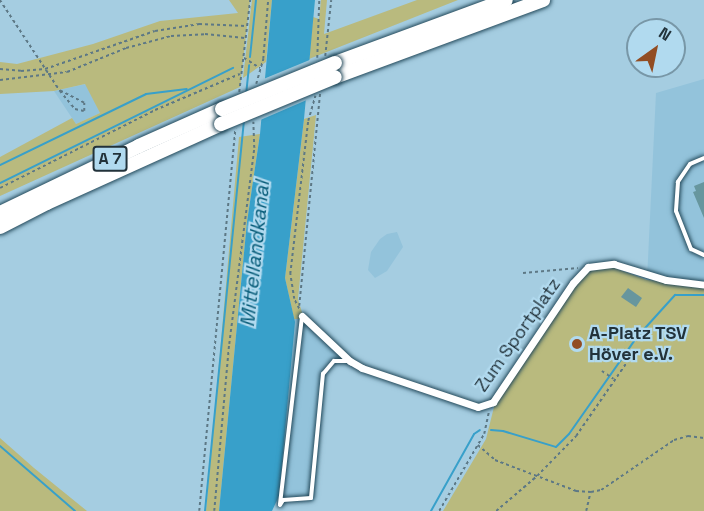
<!DOCTYPE html>
<meta charset="utf-8">
<style>
body{margin:0}
#map{position:relative;width:704px;height:511px;overflow:hidden;background:#a5cde1;font-family:"Space Grotesk",sans-serif}
div>[style]{position:absolute}
[style*='--x']{left:calc(var(--x)*1px);top:calc(var(--y)*1px);width:calc(var(--w)*1px);rotate:calc(var(--a)*1deg)}
.built>*{inset:0;background:#93c3db}
.green>*{inset:0;background:#b9ba7e}
.water>*{inset:0;background:#38a0ca}
.pier>*{inset:0;background:#a5cde1}
.stream>*{height:2px;margin:-1px;padding:0 1px;transform-origin:1px;border-radius:1px;background:#38a0ca}
.building>*{inset:0;background:#67969e}
.path>*{height:1.5px;margin-top:-0.75px;transform-origin:0;background:repeating-linear-gradient(90deg,#5d7885 0 3px,transparent 0 6px)}
.roads{filter:drop-shadow(0 0 2px #23495a) drop-shadow(0 0 2px #23495a)}
.service>*{height:4px;margin:-2px;padding:0 2px;transform-origin:2px;border-radius:2px;background:#fff}
.minor>*{height:7px;margin:-3.5px;padding:0 3.5px;transform-origin:3.5px;border-radius:3.5px;background:#fff}
.motorway>*{height:14px;margin:-7px;padding:0 7px;transform-origin:7px;border-radius:7px;background:#fff}
.bridges{filter:drop-shadow(0 0 2px #23495a) drop-shadow(0 0 2px #23495a)}
.motorway-bridge>*{height:14px;margin:-7px;padding:0 7px;transform-origin:7px;border-radius:7px;background:#fff}
.dots>*{width:16px;height:16px;translate:-50% -50%;box-sizing:border-box;border:3px solid #b1daef;border-radius:50%}
span{translate:-50% -50%;white-space:nowrap;text-align:center;line-height:1.15;-webkit-text-stroke:4.5px #b1daef;paint-order:stroke}
.shield-label span{padding:2px 4px;background:#b1daef;border:2px solid;border-radius:4px;-webkit-text-stroke-width:0}
.shield-label{font-size:16px;color:#22323a;font-weight:700}
.poi-label{font-size:18px;color:#22323a;font-weight:700}
.left{translate:0 -50%;text-align:left}
.street-label{font-size:18px;color:#22323a}
.water-label{font-size:20px;color:#065b78;font-style:italic}
.north{position:absolute;left:626px;top:18px;width:60px;height:60px;box-sizing:border-box;background:#b1daef;border:2px solid #7897a7;border-radius:50%;rotate:33deg;font-size:16px;font-weight:700;line-height:24px;text-align:center;color:#22323a}
.north::after{content:'';display:block;margin:auto;width:21px;height:27px;background:#924d23;clip-path:polygon(50% 0,100% 100%,50% 72%,0 100%)}
</style>
<div id="map">
<div class="built">
<div style="clip-path:polygon(704px 79px,704px 283px,647px 280px,656px 93px)"></div>
<div style="clip-path:polygon(86px 84px,100px 113px,76px 124px,54px 91px)"></div>
<div style="clip-path:polygon(397px 232px,403px 247px,387px 271px,375px 278px,368px 270px,371px 252px,380px 239px,387px 234px)"></div>
<div style="clip-path:polygon(294px 319px,304px 319px,341px 355px,326px 374px,314px 501px,276px 502px,279px 495px)"></div>
</div>
<div class="green">
<div style="clip-path:polygon(229px 0,250px 0,240px 87px,0 196px,0 157px,72px 118px,76px 124px,100px 113px,85px 84px,54px 91px,0 94px,0 62px,17px 64px,93px 44px,160px 21px,238px 13px)"></div>
<div style="clip-path:polygon(252px 0,272px 0,266px 62px,243px 78px)"></div>
<div style="clip-path:polygon(321px 0,327px 0,324px 34px,417px 0,458px 0,309px 59px,313px 17px,319px 19px)"></div>
<div style="clip-path:polygon(316px 115px,298px 299px,304px 319px,294px 319px,285px 278px,304px 119px)"></div>
<div style="clip-path:polygon(260px 134px,247px 222px,219px 511px,206px 511px,239px 137px)"></div>
<div style="clip-path:polygon(612px 267px,647px 280px,704px 283px,704px 511px,443px 511px,486px 439px,495px 403px,580px 279px,588px 271px)"></div>
<div style="clip-path:polygon(0 438px,34px 468px,87px 511px,0 511px)"></div>
</div>
<div class="water">
<div style="clip-path:polygon(272px 0,315px 0,304px 119px,285px 278px,295px 322px,279px 496px,272px 511px,219px 511px,247px 222px,260px 134px)"></div>
</div>
<div class="pier">
<div style="clip-path:polygon(312px 59px,309px 99px,258px 121px,261px 80px)"></div>
</div>
<div class="stream">
<div style="--x:250;--y:57;--w:57;--a:-84"></div>
<div style="--x:246;--y:95;--w:30;--a:-84"></div>
<div style="--x:0;--y:165;--w:162;--a:-25.9"></div>
<div style="--x:146;--y:94;--w:41;--a:-7"></div>
<div style="--x:0;--y:183;--w:260;--a:-26.3"></div>
<div style="--x:491;--y:430;--w:12;--a:5"></div>
<div style="--x:503;--y:431;--w:55;--a:16.8"></div>
<div style="--x:556;--y:447;--w:18;--a:-45"></div>
<div style="--x:569;--y:434;--w:118;--a:-55"></div>
<div style="--x:637;--y:337;--w:57;--a:-47.9"></div>
<div style="--x:675;--y:295;--w:29;--a:0"></div>
<div style="--x:0;--y:446;--w:99;--a:40.9"></div>
<div style="--x:205;--y:511;--w:392;--a:-84.3"></div>
<div style="--x:431;--y:511;--w:88;--a:-60.8"></div>
<div style="--x:474;--y:434;--w:7;--a:-34"></div>
</div>
<div class="building">
<div style="clip-path:polygon(704px 182px,704px 218px,693px 192px,696px 191px,694px 186px)"></div>
<div style="clip-path:polygon(628px 288px,642px 298px,636px 307px,621px 297px)"></div>
</div>
<div class="path">
<div style="--x:0;--y:0;--w:109;--a:56.6"></div>
<div style="--x:60;--y:91;--w:23;--a:50"></div>
<div style="--x:75;--y:109;--w:9;--a:13"></div>
<div style="--x:84;--y:111;--w:8;--a:-90"></div>
<div style="--x:84;--y:103;--w:27;--a:-153"></div>
<div style="--x:325;--y:56;--w:56;--a:-83.9"></div>
<div style="--x:244;--y:58;--w:19;--a:32"></div>
<div style="--x:317;--y:58;--w:58;--a:-88"></div>
<div style="--x:0;--y:69;--w:21;--a:5"></div>
<div style="--x:21;--y:71;--w:24;--a:-5"></div>
<div style="--x:45;--y:69;--w:116;--a:-19.1"></div>
<div style="--x:155;--y:31;--w:45;--a:-9"></div>
<div style="--x:199;--y:24;--w:47;--a:2.4"></div>
<div style="--x:0;--y:80;--w:67;--a:-6.8"></div>
<div style="--x:67;--y:72;--w:64;--a:-22.1"></div>
<div style="--x:126;--y:48;--w:47;--a:-14.9"></div>
<div style="--x:171;--y:36;--w:34;--a:-3"></div>
<div style="--x:205;--y:34;--w:40;--a:5.7"></div>
<div style="--x:256;--y:84;--w:26;--a:-74"></div>
<div style="--x:263;--y:59;--w:59;--a:-85.2"></div>
<div style="--x:239;--y:92;--w:93;--a:-83.2"></div>
<div style="--x:0;--y:188;--w:174;--a:-26.7"></div>
<div style="--x:155;--y:110;--w:92;--a:-23"></div>
<div style="--x:523;--y:273;--w:55;--a:-5.2"></div>
<div style="--x:299;--y:306;--w:214;--a:-84.4"></div>
<div style="--x:299;--y:309;--w:11;--a:-117"></div>
<div style="--x:294;--y:299;--w:25;--a:-99"></div>
<div style="--x:290;--y:274;--w:154;--a:-83.3"></div>
<div style="--x:308;--y:121;--w:26;--a:-74"></div>
<div style="--x:602;--y:371;--w:14;--a:34"></div>
<div style="--x:478;--y:445;--w:23;--a:41"></div>
<div style="--x:495;--y:460;--w:87;--a:20.9"></div>
<div style="--x:576;--y:491;--w:15;--a:4"></div>
<div style="--x:591;--y:492;--w:10;--a:-11"></div>
<div style="--x:601;--y:490;--w:88;--a:-34.4"></div>
<div style="--x:674;--y:440;--w:15;--a:-16"></div>
<div style="--x:688;--y:436;--w:16;--a:7"></div>
<div style="--x:199;--y:511;--w:384;--a:-84.6"></div>
<div style="--x:214;--y:511;--w:168;--a:-84.9"></div>
<div style="--x:229;--y:344;--w:198;--a:-82.7"></div>
<div style="--x:254;--y:148;--w:26;--a:-92"></div>
<div style="--x:439;--y:511;--w:89;--a:-59.7"></div>
<div style="--x:484;--y:434;--w:24;--a:-78"></div>
<div style="--x:496;--y:511;--w:54;--a:-40.5"></div>
<div style="--x:537;--y:476;--w:56;--a:-45.7"></div>
<div style="--x:576;--y:436;--w:102;--a:-55.4"></div>
<div style="--x:586;--y:511;--w:18;--a:-77"></div>
</div>
<div class="roads">
<div class="service">
<div style="--x:704;--y:158;--w:15;--a:157"></div>
<div style="--x:690;--y:164;--w:22;--a:124"></div>
<div style="--x:678;--y:182;--w:29;--a:94"></div>
<div style="--x:676;--y:211;--w:41;--a:68.5"></div>
<div style="--x:691;--y:249;--w:14;--a:25"></div>
<div style="--x:280;--y:504;--w:189;--a:-83.3"></div>
<div style="--x:280;--y:505;--w:6;--a:-59"></div>
<div style="--x:283;--y:500;--w:28;--a:-4"></div>
<div style="--x:311;--y:498;--w:125;--a:-84.5"></div>
<div style="--x:323;--y:374;--w:17;--a:-50"></div>
<div style="--x:334;--y:361;--w:15;--a:0"></div>
</div>
<div class="minor">
<div style="--x:302;--y:316;--w:66;--a:43.2"></div>
<div style="--x:350;--y:361;--w:14;--a:30"></div>
<div style="--x:362;--y:368;--w:122;--a:18.6"></div>
<div style="--x:478;--y:407;--w:16;--a:-18"></div>
<div style="--x:493;--y:402;--w:143;--a:-56.1"></div>
<div style="--x:573;--y:283;--w:22;--a:-47"></div>
<div style="--x:588;--y:267;--w:26;--a:-7"></div>
<div style="--x:614;--y:264;--w:54;--a:17.1"></div>
<div style="--x:666;--y:280;--w:38;--a:7"></div>
</div>
<div class="motorway">
<div style="--x:335;--y:63;--w:182;--a:-20.2"></div>
<div style="--x:335;--y:77;--w:222;--a:-20.3"></div>
<div style="--x:0;--y:213;--w:154;--a:-25.7"></div>
<div style="--x:139;--y:146;--w:91;--a:-24"></div>
<div style="--x:0;--y:227;--w:53;--a:-27.1"></div>
<div style="--x:47;--y:203;--w:191;--a:-24.4"></div>
</div>
</div>
<div class="bridges">
<div class="motorway-bridge">
<div style="--x:222;--y:109;--w:122;--a:-22.2"></div>
<div style="--x:221;--y:124;--w:123;--a:-22.4"></div>
</div>
</div>
<div class="dots">
<div style="left:577px;top:344px;background:#924d23"></div>
</div>
<div class="shield-label">
<span style="left:110px;top:159px">A 7</span>
</div>
<div class="poi-label">
<span class="left" style="left:589px;top:344px">A-Platz TSV<br>Höver e.V.</span>
</div>
<div class="street-label">
<span style="left:518px;top:335px;rotate:-55deg">Zum Sportplatz</span>
</div>
<div class="water-label">
<span style="left:255px;top:254px;rotate:-84deg">Mittellandkanal</span>
</div>
<div class="north">N</div>
</div>
